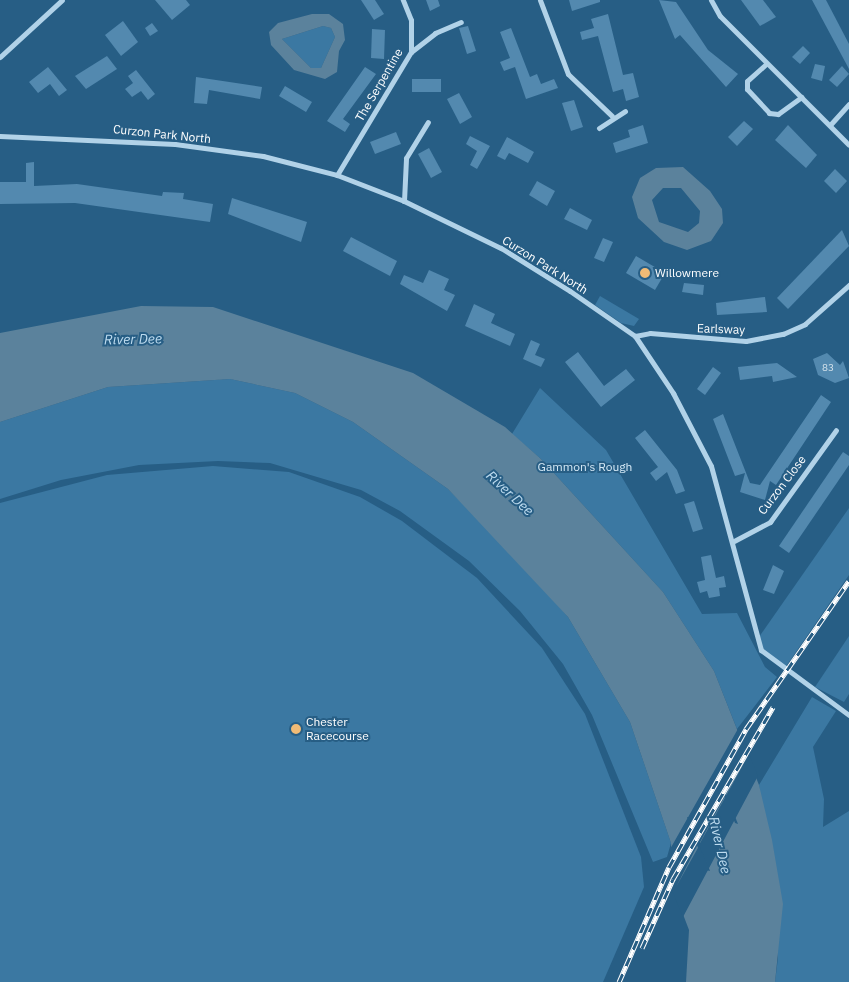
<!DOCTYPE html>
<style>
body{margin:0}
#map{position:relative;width:849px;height:982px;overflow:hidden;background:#275e85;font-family:"IBM Plex Sans",sans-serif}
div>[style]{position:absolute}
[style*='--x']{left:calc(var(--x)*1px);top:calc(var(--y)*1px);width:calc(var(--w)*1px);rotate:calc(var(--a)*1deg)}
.green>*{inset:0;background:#3b78a2}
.water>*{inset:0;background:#5b829c}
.pier>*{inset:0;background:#275e85}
.building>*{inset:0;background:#5389af}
.minor>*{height:5px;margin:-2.5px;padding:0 2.5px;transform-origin:2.5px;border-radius:2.5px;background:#b1d2e8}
.rail>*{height:5px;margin-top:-2.5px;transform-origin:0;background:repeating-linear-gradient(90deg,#275e85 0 9px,#fff 0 18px);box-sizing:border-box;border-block:1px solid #fff}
.dots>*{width:14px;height:14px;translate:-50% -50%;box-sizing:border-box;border:2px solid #275e85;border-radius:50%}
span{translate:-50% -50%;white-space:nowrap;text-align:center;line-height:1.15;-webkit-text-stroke:4px #275e85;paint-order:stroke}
.number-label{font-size:10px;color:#d4e2eb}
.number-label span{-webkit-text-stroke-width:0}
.street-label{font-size:12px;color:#fff}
.poi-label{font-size:12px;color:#fff}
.left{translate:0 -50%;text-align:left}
.park-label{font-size:12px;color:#d5e9f6}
.water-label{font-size:14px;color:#bddbef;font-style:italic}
</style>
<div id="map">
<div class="green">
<div style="clip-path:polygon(323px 26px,331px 28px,335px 37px,321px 68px,311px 68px,282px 39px)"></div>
<div style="clip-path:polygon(600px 296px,639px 319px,634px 326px,621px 323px,595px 305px)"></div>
<div style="clip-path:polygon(230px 379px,295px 393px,353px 422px,448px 489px,525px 567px,568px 617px,630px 722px,671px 843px,667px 857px,653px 862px,592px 715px,563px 664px,520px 611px,469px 561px,400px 511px,361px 490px,270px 463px,218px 461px,139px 465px,61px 480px,0 499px,0 422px,108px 387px)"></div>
<div style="clip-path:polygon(540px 388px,606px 450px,702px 614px,737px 613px,765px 667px,777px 677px,737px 729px,714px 671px,663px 592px,541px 459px,512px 434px)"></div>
<div style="clip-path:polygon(213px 466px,289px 472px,360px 497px,402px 521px,477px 578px,542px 648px,585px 714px,641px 857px,644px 887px,603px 982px,0 982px,0 503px,107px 475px)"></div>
<div style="clip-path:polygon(849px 508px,849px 575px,785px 668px,764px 652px,759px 637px)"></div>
<div style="clip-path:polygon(849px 636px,849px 694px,844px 702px,815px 687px)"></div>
<div style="clip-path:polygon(812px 697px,836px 711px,813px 747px,824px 799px,823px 827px,849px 811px,849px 982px,775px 982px,778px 958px,759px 785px)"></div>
</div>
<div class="water">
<div style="clip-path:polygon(evenodd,312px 14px,329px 14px,343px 24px,345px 40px,339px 51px,337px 72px,325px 79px,294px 70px,271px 45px,269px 32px,278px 23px,312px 14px,323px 26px,331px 28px,335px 37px,321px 68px,311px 68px,282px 39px,323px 26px)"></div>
<div style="clip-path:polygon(evenodd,683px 167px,710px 191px,722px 209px,723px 223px,711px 241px,687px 250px,664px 242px,638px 218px,632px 197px,640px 178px,656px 168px,683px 167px,663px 188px,681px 188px,700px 211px,699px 223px,688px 232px,659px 222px,652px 200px,663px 188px)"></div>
<div style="clip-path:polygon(evenodd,141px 306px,213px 307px,413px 373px,505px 427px,541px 459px,663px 592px,714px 671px,759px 785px,772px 840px,783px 904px,775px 982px,686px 982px,689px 930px,673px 888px,671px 843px,630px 722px,568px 617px,448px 489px,353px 422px,295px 393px,230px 379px,108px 387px,0 422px,0 333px,141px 306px,714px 771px,717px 771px,738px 824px,735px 823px,714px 771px,141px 306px,687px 817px,691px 818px,710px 871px,706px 870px,687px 817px)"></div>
</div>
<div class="pier">
<div style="clip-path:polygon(739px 727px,749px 752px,699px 844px,690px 823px,698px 844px,676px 887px,699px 846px,709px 868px,699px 845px,749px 754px,758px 776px,683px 917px,671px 888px,669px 851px)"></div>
</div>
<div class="building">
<div style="clip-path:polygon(155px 0,186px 0,190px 5px,172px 20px)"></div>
<div style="clip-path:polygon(361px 0,375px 0,384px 14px,374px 20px)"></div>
<div style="clip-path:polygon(426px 0,438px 0,440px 6px,430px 11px)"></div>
<div style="clip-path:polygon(569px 0,600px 0,600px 2px,572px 11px)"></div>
<div style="clip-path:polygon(659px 0,676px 2px,708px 50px,738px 74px,726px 87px,680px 35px,675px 39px)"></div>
<div style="clip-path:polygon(741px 0,763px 0,776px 17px,760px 26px)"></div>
<div style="clip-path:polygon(812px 0,826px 0,849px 44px,849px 69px)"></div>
<div style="clip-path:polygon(608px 14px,623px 75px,633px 73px,639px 97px,626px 101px,623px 89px,613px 92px,598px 36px,582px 40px,580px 32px,594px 28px,591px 19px)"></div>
<div style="clip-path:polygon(123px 21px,138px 42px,121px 56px,105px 35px)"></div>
<div style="clip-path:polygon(152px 23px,158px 31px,150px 36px,145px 28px)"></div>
<div style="clip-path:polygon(468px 26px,476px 51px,467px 54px,459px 28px)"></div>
<div style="clip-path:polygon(511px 28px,530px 77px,537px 74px,541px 84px,554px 79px,558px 88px,526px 99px,515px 67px,504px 71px,500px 62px,510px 58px,500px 32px)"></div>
<div style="clip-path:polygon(372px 29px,385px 30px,384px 59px,371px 58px)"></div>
<div style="clip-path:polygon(803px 46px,810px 53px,800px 64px,792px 57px)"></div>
<div style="clip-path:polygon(107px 56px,117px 69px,86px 89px,75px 76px)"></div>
<div style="clip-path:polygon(815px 64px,825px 66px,822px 81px,811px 78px)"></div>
<div style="clip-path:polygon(842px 66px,849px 74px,837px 87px,829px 80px)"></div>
<div style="clip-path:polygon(48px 67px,67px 90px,59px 96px,50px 84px,38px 93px,29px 82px)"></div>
<div style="clip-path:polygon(365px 67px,376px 74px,343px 119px,350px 124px,345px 132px,327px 121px)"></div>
<div style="clip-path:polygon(136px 70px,155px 94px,148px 100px,141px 91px,132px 97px,125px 89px,133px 83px,128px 76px)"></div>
<div style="clip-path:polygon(196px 77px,262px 87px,260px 99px,209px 90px,207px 104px,194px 103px)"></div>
<div style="clip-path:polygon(412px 79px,441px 79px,441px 92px,412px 92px)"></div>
<div style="clip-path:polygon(285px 86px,312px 102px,306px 112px,279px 96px)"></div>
<div style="clip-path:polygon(459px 93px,472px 117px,460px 124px,447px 99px)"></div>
<div style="clip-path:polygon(574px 100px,583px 127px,571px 131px,562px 103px)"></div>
<div style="clip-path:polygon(744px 121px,753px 129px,737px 146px,728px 137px)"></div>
<div style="clip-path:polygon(643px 125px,648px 143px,616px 153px,613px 143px,630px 137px,628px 130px)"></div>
<div style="clip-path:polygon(788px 125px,817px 155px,806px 168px,775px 140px)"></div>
<div style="clip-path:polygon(396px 132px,401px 144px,375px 154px,370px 142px)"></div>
<div style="clip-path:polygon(470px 136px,490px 146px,477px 169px,470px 165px,477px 151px,466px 144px)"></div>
<div style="clip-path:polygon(507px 137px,534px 152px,528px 163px,509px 153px,505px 160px,497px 156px)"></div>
<div style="clip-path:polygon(429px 148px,442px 172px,431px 178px,418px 154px)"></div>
<div style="clip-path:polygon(34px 162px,34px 186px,77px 184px,162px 196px,163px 192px,184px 193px,183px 199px,213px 204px,210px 222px,75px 203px,0 204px,0 182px,26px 182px,26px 163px)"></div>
<div style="clip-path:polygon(835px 169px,847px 181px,836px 193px,824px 181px)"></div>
<div style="clip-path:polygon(537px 181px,555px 191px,547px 206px,529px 195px)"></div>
<div style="clip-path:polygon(232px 198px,307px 222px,301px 242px,228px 214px)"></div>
<div style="clip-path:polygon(570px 208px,592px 220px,587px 230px,564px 219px)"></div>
<div style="clip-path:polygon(842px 230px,849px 246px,788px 309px,777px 298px)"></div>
<div style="clip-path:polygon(351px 237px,397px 261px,390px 276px,343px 251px)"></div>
<div style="clip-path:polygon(603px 238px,613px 242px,604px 262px,594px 258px)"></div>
<div style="clip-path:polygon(636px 256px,665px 273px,655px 290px,626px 273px)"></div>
<div style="clip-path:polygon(429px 270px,449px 279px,444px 290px,455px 295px,447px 311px,400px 284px,404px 275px,423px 283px)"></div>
<div style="clip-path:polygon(684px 283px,704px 285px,703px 295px,682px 292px)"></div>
<div style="clip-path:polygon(765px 297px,767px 312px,717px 315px,716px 303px)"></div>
<div style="clip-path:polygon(474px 304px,495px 314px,491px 323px,515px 334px,510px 346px,465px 326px)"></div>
<div style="clip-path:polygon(531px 340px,540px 344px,535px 355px,545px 359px,541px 367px,523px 359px)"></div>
<div style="clip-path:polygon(578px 352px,604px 386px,626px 369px,635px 380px,601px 407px,565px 362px)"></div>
<div style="clip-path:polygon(827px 353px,840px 365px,843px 361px,849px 378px,835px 383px,818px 375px,813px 359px)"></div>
<div style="clip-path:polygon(777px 363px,797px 377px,773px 382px,772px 376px,740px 380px,738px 367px)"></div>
<div style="clip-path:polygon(713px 367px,721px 373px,705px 395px,697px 389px)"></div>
<div style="clip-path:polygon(821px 395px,831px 402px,776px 485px,770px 481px,765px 500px,740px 492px,745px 473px,735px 476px,713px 419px,723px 414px,750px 483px,760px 485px)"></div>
<div style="clip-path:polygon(645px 430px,677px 470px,685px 491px,676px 494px,667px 472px,656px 481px,650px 473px,658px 467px,635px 438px)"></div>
<div style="clip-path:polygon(843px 452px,849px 456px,849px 465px,789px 553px,779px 546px)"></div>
<div style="clip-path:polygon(694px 501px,703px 529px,693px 532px,684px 504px)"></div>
<div style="clip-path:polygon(711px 555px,716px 578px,724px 576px,726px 587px,719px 588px,720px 596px,709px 598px,707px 591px,700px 593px,697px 582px,705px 580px,701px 557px)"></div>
<div style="clip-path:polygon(773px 565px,784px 571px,774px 594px,763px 590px)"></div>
</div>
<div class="minor">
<div style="--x:540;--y:0;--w:79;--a:69.3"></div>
<div style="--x:568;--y:74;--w:61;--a:43.7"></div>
<div style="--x:711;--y:0;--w:18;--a:61"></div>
<div style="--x:720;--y:16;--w:182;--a:45"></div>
<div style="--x:411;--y:52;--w:31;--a:-38"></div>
<div style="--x:435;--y:33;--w:28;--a:-23"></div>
<div style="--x:0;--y:57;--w:84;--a:-42.6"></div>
<div style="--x:766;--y:64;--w:25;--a:138"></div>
<div style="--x:747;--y:81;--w:8;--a:90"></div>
<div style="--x:747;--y:89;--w:33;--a:47"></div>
<div style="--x:769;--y:113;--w:9;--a:6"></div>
<div style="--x:778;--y:114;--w:29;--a:-36"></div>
<div style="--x:830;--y:125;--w:28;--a:-48"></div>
<div style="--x:599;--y:128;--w:31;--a:-33"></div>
<div style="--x:0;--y:136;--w:175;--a:2.6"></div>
<div style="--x:175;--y:144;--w:89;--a:7.8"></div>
<div style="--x:263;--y:156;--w:76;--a:14.4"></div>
<div style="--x:337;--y:175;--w:72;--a:21.2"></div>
<div style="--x:404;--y:201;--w:108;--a:25.9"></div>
<div style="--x:501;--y:248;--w:81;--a:31.9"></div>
<div style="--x:570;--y:291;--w:79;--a:34.7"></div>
<div style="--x:635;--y:336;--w:69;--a:56.3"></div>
<div style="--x:673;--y:393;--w:82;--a:62.5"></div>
<div style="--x:711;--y:466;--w:191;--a:74.8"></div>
<div style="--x:761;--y:650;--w:109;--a:36.5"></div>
<div style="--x:337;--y:175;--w:144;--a:-59"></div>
<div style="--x:411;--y:52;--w:32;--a:-90"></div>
<div style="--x:411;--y:20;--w:22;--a:-112"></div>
<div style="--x:404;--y:201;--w:43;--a:-87.3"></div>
<div style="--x:406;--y:158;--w:42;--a:-58.6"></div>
<div style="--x:635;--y:336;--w:15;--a:-11"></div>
<div style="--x:650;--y:333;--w:96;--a:4.8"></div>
<div style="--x:746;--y:341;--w:38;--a:-11"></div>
<div style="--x:783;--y:334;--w:24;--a:-24"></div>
<div style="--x:805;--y:324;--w:59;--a:-41.6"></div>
<div style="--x:734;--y:541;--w:41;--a:-27.8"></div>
<div style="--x:770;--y:522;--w:113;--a:-54.3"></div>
</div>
<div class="rail">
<div style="--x:642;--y:948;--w:76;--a:-65.8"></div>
<div style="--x:673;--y:879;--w:199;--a:-59.8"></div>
<div style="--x:619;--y:982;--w:125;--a:-66.5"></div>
<div style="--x:669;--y:867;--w:158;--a:-60.8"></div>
<div style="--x:746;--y:729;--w:180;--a:-55.2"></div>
</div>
<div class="dots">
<div style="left:645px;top:273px;background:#f0bb76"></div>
<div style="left:296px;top:729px;background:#f0bb76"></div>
</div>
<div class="number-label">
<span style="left:828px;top:368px">83</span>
</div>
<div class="street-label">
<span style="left:379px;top:85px;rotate:-60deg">The Serpentine</span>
<span style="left:162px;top:134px;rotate:6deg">Curzon Park North</span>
<span style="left:545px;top:265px;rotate:32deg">Curzon Park North</span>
<span style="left:721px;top:329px;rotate:2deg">Earlsway</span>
<span style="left:782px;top:485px;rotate:-53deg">Curzon Close</span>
</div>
<div class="poi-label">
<span class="left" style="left:655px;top:273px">Willowmere</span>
<span class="left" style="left:306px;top:729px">Chester<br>Racecourse</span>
</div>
<div class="park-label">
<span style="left:585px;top:467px">Gammon's Rough</span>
</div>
<div class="water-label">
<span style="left:133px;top:339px;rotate:-1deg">River Dee</span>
<span style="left:510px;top:493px;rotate:43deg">River Dee</span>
<span style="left:720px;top:845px;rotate:77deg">River Dee</span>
</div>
</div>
